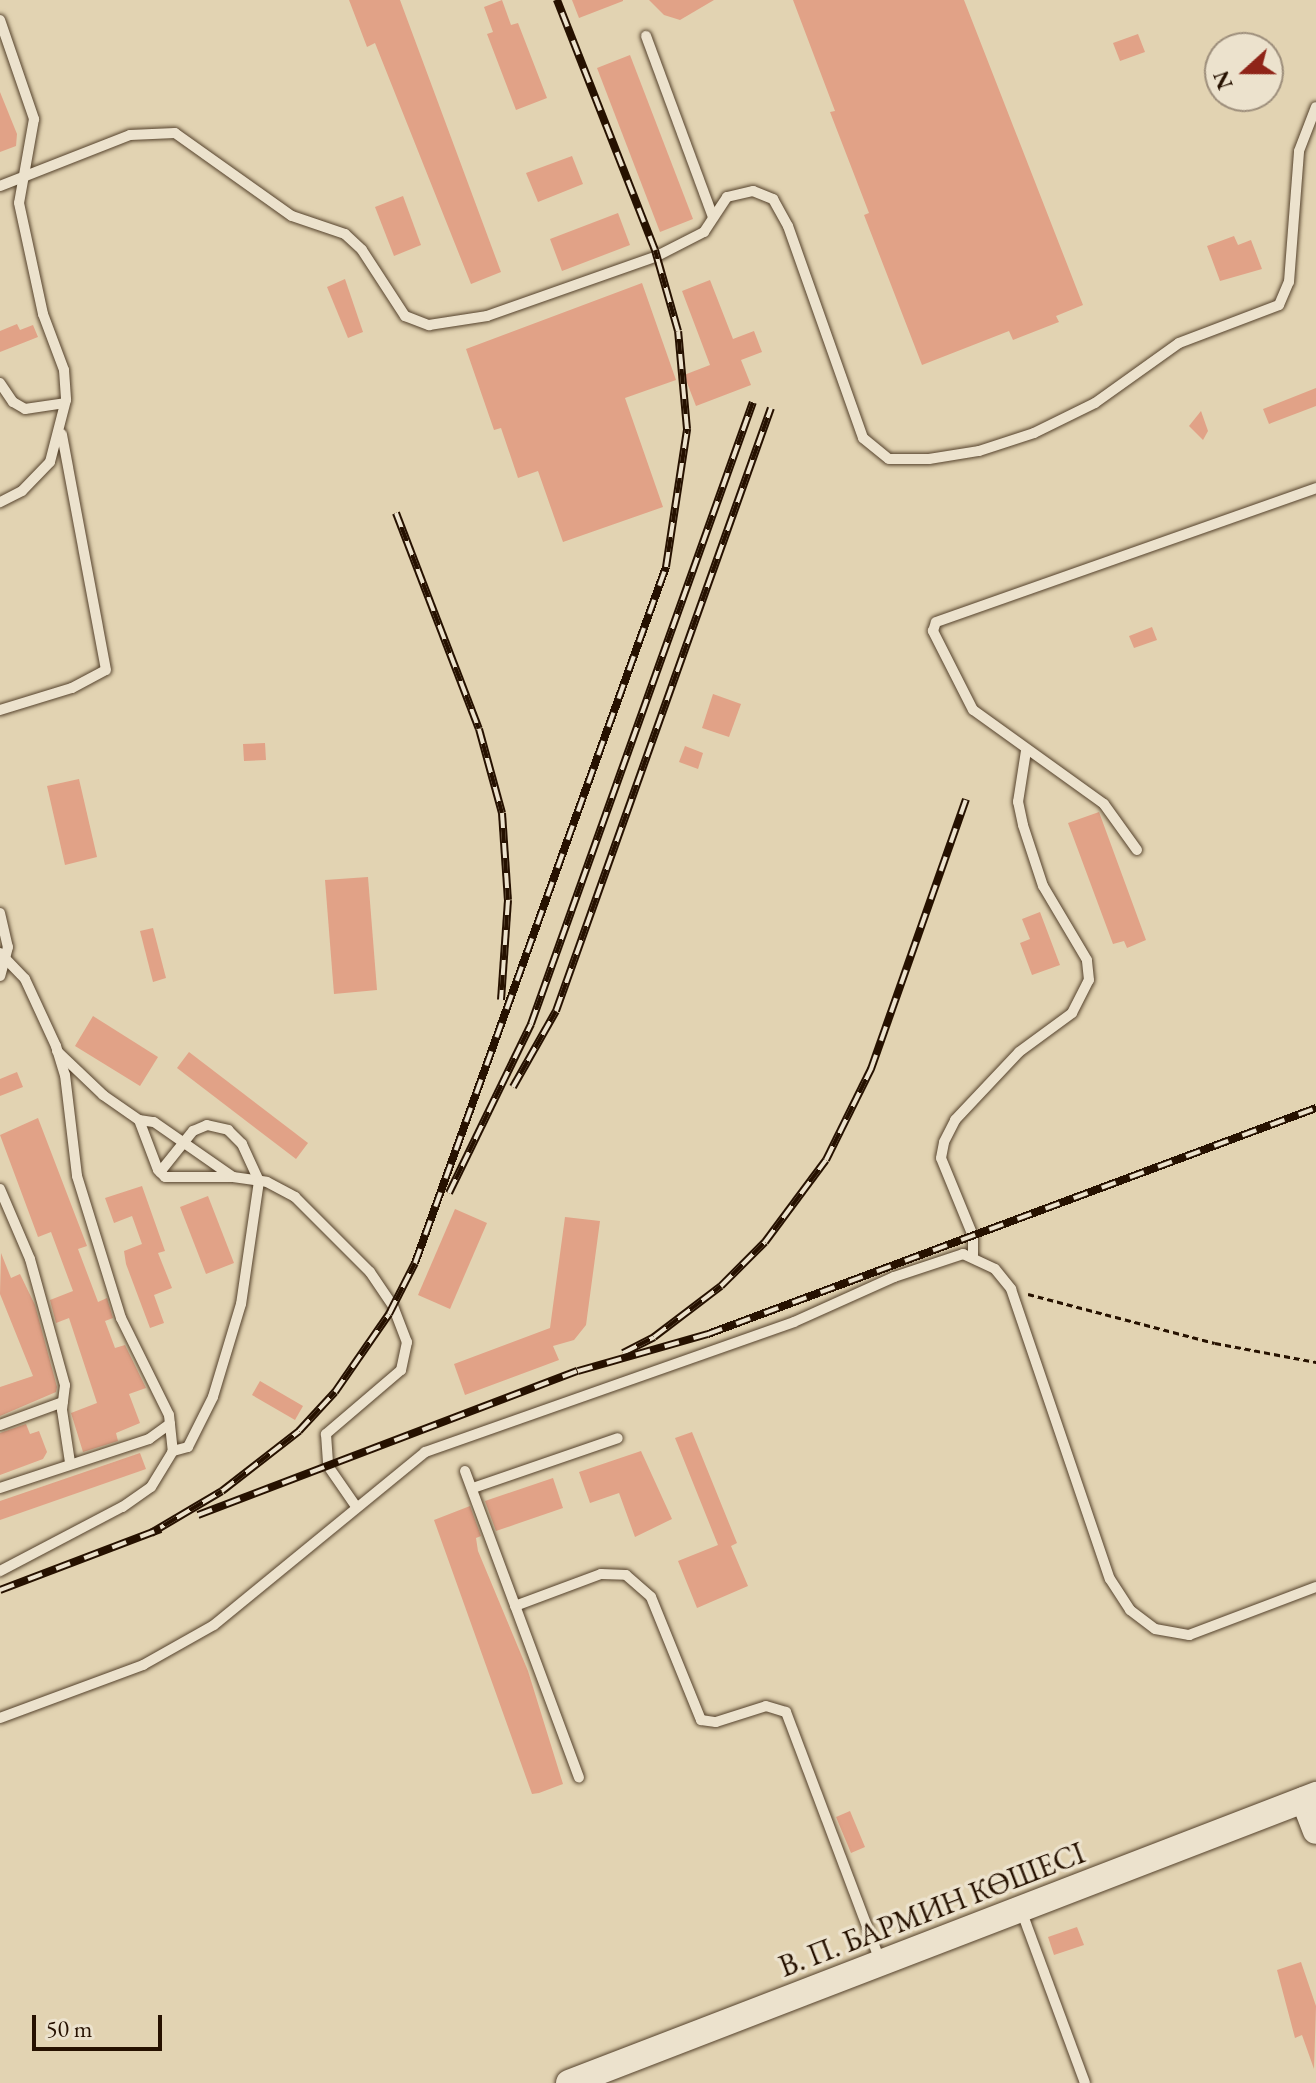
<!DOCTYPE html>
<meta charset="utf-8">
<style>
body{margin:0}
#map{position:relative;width:1316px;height:2083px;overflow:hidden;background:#e2d3b2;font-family:"EB Garamond",serif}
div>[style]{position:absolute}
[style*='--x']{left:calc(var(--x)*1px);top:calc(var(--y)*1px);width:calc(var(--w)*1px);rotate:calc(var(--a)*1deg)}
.building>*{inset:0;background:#e1a287}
.path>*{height:3px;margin-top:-1.5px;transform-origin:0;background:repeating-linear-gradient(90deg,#261100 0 6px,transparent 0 10px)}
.roads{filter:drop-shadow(0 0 2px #55422c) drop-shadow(0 0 2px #55422c)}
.service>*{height:10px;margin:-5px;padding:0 5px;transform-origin:5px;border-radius:5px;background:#ece2cd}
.tertiary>*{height:26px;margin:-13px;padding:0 13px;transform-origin:13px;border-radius:13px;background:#ece2cd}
.rail>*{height:8px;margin-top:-4px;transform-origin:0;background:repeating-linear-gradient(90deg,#ece2cd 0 15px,#261100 0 30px);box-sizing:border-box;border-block:2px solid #261100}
span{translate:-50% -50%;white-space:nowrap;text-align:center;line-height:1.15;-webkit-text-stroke:7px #ece2cd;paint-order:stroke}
.street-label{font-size:30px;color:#261100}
.north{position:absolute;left:1204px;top:32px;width:80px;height:80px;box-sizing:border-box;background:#ece2cd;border:2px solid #9d8e7b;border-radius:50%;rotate:249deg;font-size:22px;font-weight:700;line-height:32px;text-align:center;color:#261100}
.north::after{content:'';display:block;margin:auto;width:28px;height:36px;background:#8f2418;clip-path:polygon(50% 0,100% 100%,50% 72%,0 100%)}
.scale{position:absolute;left:32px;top:2015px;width:130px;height:36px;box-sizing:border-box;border:4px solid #261100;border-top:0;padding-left:10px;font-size:24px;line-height:28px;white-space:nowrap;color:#261100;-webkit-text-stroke:6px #ece2cd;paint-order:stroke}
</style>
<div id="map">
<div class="building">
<div style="clip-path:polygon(349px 0,400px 0,501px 272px,471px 284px,375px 43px,367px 47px)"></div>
<div style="clip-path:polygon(502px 0,511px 25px,518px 23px,547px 98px,516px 110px,487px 34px,493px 32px,484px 7px)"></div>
<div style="clip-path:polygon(572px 0,623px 0,623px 1px,579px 18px)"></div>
<div style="clip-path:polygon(649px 0,714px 0,680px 20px,664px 15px)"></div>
<div style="clip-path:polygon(793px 0,964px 0,1083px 305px,1056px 316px,1059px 322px,1013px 340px,1009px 331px,922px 365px,864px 215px,869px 213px,830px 112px,835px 111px)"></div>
<div style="clip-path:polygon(1138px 34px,1145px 52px,1120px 61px,1113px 43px)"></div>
<div style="clip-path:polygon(630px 55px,693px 219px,660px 232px,597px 68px)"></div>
<div style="clip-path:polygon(0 92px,17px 134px,16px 146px,0 152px)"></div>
<div style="clip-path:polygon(572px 156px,583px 184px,538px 202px,526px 173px)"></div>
<div style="clip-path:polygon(403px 196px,421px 245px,394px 256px,375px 207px)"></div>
<div style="clip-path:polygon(618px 213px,630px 245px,562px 271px,550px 239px)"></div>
<div style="clip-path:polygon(1234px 236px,1238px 245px,1251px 240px,1262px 269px,1220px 281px,1207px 246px)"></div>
<div style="clip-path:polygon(345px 279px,363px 332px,348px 338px,327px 287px)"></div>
<div style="clip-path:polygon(710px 280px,733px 339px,754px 331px,762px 352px,741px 360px,751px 385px,696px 406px,684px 375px,710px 365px,682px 291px)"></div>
<div style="clip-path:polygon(642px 283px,676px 380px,625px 398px,663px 507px,563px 542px,538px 471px,518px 478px,501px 428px,494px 430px,466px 349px)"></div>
<div style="clip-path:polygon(17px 324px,20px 330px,33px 325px,38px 337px,0 352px,0 331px)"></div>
<div style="clip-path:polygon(1316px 388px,1316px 406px,1269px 424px,1263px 409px)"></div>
<div style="clip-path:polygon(1201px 411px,1208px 431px,1203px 440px,1189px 426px)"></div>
<div style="clip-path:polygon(1152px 627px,1157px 640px,1134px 648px,1129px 636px)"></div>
<div style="clip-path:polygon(713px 694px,741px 704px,729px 737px,702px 728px)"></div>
<div style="clip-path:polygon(265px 743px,266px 760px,244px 761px,243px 744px)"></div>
<div style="clip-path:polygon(685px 746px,703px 753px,698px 769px,679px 762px)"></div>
<div style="clip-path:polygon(79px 779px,97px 857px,65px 865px,47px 786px)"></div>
<div style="clip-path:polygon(1099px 812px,1146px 940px,1127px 948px,1124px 941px,1113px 944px,1068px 823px)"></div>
<div style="clip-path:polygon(368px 877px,377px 990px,334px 994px,325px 880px)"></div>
<div style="clip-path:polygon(1040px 912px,1060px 965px,1032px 975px,1020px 943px,1030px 939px,1022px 919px)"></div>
<div style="clip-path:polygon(153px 928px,166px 978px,153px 982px,140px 931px)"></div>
<div style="clip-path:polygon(93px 1016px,158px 1057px,140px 1086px,75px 1046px)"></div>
<div style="clip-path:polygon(189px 1052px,308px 1143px,296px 1159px,177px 1068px)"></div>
<div style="clip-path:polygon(17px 1072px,23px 1087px,0 1096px,0 1079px)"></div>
<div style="clip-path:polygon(38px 1118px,87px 1246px,78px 1249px,98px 1302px,107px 1298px,113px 1318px,105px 1321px,115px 1348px,125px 1345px,146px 1388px,129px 1394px,140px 1423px,116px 1433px,118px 1441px,83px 1452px,71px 1413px,97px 1403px,69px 1318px,56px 1323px,50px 1300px,73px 1291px,51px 1232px,38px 1237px,0 1135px)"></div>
<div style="clip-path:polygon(142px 1186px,165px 1251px,158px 1253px,172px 1288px,154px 1295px,164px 1323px,150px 1328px,126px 1264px,124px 1251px,142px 1244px,132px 1216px,114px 1223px,105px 1198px)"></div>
<div style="clip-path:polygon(208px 1196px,234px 1263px,206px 1274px,180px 1207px)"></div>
<div style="clip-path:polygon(455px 1209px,487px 1223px,450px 1309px,418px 1295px)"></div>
<div style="clip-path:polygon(565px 1217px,600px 1221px,586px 1325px,574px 1340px,553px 1346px,559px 1360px,465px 1395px,454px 1364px,550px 1328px)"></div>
<div style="clip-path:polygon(1px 1253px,11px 1278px,20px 1274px,35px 1305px,57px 1387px,56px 1392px,0 1416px,0 1387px,33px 1376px,0 1294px)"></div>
<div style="clip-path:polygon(260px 1381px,303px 1406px,295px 1420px,252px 1395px)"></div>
<div style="clip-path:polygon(26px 1424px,30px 1434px,39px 1431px,47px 1452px,43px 1459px,0 1475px,0 1433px)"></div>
<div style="clip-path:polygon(692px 1432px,737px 1543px,731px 1546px,748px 1586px,697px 1608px,678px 1561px,718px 1545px,675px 1438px)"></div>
<div style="clip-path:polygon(641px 1451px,672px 1519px,635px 1537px,619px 1493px,590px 1503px,579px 1472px)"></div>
<div style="clip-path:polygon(140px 1453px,146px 1469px,0 1520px,0 1501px)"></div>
<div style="clip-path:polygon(553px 1478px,563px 1508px,496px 1531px,485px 1501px)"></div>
<div style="clip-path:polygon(470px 1506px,481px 1536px,476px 1538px,478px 1551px,528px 1671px,563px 1784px,539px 1793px,532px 1794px,434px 1520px)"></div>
<div style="clip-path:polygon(850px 1811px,865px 1847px,851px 1853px,836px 1817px)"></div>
<div style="clip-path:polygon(1077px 1927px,1084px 1945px,1054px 1955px,1048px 1937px)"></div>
<div style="clip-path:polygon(1301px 1962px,1316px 2006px,1314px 2069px,1302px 2035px,1295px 2038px,1277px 1970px)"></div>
</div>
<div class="path">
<div style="--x:1028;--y:1294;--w:193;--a:14.7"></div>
<div style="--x:1215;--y:1343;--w:103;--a:10.7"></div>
</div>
<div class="roads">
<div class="service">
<div style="--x:0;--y:20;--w:105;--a:71"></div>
<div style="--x:34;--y:119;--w:85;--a:100.1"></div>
<div style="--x:19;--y:203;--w:114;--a:77.8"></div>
<div style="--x:43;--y:314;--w:60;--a:69.4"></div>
<div style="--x:64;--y:370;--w:30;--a:86"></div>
<div style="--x:66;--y:400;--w:64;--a:104.5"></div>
<div style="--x:50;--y:462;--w:40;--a:134"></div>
<div style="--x:22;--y:491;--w:25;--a:153"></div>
<div style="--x:646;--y:36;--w:193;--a:69.7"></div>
<div style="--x:0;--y:186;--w:140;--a:-21.4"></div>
<div style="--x:130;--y:135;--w:45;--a:-2.5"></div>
<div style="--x:175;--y:133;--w:143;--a:35.4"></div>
<div style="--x:292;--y:216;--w:56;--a:18.8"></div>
<div style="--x:345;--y:234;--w:23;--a:43"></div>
<div style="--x:362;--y:250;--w:79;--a:56.9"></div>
<div style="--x:405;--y:316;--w:26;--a:21"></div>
<div style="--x:429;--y:325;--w:59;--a:-8.8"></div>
<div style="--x:487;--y:316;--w:180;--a:-19.4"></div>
<div style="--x:657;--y:256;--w:53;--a:-27.1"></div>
<div style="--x:704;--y:232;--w:42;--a:-56.7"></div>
<div style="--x:727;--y:197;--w:27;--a:-13"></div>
<div style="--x:753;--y:191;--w:22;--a:22"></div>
<div style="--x:773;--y:199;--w:31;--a:61"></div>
<div style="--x:788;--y:226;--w:225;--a:70.5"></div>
<div style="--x:863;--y:438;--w:33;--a:39"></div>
<div style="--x:889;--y:459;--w:40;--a:0"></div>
<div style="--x:929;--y:459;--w:51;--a:-9.1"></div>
<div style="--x:979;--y:451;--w:58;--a:-18.1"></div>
<div style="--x:1034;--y:433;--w:68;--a:-26.2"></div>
<div style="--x:1095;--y:403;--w:103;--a:-35.5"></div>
<div style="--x:1179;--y:343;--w:107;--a:-20.8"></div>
<div style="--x:1279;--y:305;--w:25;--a:-67"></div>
<div style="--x:1289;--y:282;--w:131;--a:-85.6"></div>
<div style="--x:1299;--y:151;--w:47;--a:-68.9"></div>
<div style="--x:0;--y:383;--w:23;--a:56"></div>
<div style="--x:13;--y:402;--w:14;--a:30"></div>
<div style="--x:25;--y:409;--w:40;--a:-8.5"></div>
<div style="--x:0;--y:710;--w:75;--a:-17"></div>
<div style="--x:72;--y:688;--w:38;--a:-28"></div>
<div style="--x:106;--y:670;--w:240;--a:-100.6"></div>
<div style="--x:1137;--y:850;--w:57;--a:-125.7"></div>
<div style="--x:1104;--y:804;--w:161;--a:-144.3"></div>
<div style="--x:973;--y:710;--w:89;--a:-116.9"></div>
<div style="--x:933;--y:631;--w:9;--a:-72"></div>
<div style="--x:936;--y:622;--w:403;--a:-19.4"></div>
<div style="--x:0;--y:913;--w:35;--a:77"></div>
<div style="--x:8;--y:947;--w:30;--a:105"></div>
<div style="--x:0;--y:953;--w:36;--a:46"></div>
<div style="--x:25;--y:979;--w:74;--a:65.2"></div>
<div style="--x:56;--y:1046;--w:30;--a:73"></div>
<div style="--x:65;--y:1075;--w:102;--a:83.2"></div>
<div style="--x:77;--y:1176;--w:149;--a:72.8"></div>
<div style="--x:121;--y:1318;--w:108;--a:63.7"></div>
<div style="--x:169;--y:1415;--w:36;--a:84"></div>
<div style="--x:173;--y:1451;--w:42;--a:121.4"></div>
<div style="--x:151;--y:1487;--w:35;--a:145"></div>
<div style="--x:122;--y:1507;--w:138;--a:152.3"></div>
<div style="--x:57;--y:1051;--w:64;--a:43.7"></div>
<div style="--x:103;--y:1095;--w:44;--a:34.8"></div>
<div style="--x:139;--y:1120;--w:53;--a:69.2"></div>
<div style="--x:158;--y:1170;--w:10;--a:45"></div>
<div style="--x:165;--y:1177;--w:68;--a:0"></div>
<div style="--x:233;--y:1177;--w:34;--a:8"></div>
<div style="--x:267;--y:1182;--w:32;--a:28"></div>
<div style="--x:295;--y:1197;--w:106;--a:45"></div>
<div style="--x:370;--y:1272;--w:41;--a:55.9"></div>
<div style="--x:393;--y:1306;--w:39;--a:69"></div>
<div style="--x:407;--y:1342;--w:29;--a:102"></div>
<div style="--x:401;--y:1370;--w:99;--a:139.5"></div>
<div style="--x:326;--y:1434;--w:32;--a:86"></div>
<div style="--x:328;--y:1466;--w:47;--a:55.3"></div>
<div style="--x:139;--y:1120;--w:15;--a:8"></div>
<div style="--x:154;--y:1122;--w:96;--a:34.8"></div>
<div style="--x:160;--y:1172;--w:53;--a:-51.2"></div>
<div style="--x:193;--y:1131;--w:15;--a:-23"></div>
<div style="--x:207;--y:1125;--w:22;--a:13"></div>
<div style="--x:228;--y:1130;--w:20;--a:45"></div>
<div style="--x:242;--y:1144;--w:41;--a:65.3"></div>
<div style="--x:259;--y:1181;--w:124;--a:98.3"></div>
<div style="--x:241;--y:1304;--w:97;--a:106.8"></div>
<div style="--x:213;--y:1397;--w:56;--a:116.6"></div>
<div style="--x:188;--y:1447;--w:16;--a:165"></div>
<div style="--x:0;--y:1189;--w:76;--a:66.8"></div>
<div style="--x:30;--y:1259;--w:131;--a:74.5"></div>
<div style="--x:65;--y:1385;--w:25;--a:97"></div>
<div style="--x:62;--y:1410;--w:53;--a:81.3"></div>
<div style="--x:973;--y:1257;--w:21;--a:-90"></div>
<div style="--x:973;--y:1236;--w:84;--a:-112.3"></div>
<div style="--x:941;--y:1158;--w:16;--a:-79"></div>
<div style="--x:944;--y:1142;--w:25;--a:-63"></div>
<div style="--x:955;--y:1120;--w:93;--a:-46.7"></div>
<div style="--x:1019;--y:1052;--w:66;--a:-36.3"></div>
<div style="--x:1072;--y:1013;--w:37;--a:-63"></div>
<div style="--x:1089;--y:980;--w:20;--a:-96"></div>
<div style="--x:1087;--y:960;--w:86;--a:-120.7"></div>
<div style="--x:1043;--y:886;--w:64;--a:-108.2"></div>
<div style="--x:1023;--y:825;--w:24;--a:-102"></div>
<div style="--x:1018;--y:802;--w:52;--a:-81.1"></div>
<div style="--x:0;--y:1425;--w:67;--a:-20.1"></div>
<div style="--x:465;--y:1471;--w:327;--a:69.6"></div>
<div style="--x:0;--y:1488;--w:157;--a:-18.2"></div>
<div style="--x:149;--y:1439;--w:26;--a:-36"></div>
<div style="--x:473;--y:1488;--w:153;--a:-19"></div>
<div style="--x:515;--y:1606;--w:92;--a:-20.4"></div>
<div style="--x:601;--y:1574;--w:25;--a:2"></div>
<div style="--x:626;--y:1575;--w:33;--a:41"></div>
<div style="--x:651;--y:1597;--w:133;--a:67.9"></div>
<div style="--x:701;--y:1720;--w:15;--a:8"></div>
<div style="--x:716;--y:1722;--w:52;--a:-17.7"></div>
<div style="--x:766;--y:1706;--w:21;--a:17"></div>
<div style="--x:786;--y:1712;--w:268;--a:69.3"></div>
<div style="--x:0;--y:1718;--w:153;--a:-20.3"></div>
<div style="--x:143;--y:1665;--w:81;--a:-29.4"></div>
<div style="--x:214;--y:1625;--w:273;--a:-39.3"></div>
<div style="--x:425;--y:1452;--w:391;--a:-19.4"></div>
<div style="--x:794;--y:1322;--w:110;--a:-24.2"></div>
<div style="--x:894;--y:1277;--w:73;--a:-18.4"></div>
<div style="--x:963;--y:1254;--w:35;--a:25"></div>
<div style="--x:995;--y:1269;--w:26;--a:51"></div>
<div style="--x:1011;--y:1289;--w:306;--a:71.2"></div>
<div style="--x:1110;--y:1579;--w:37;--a:57"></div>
<div style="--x:1130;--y:1610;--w:31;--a:37"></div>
<div style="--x:1155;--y:1629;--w:35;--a:10"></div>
<div style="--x:1189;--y:1635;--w:136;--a:-20.7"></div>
<div style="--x:1021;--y:1910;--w:184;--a:69.7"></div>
</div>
<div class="tertiary">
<div style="--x:1304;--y:1800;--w:33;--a:69"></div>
<div style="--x:569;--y:2083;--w:801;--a:-21.08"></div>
</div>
</div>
<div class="rail">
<div style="--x:396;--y:513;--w:231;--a:69"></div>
<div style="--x:479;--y:729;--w:87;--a:74.7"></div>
<div style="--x:502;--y:813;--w:87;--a:86.1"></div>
<div style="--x:508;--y:900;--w:100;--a:94"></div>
<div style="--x:513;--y:1087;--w:87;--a:-60.5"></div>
<div style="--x:556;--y:1011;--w:640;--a:-70.38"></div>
<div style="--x:449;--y:1193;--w:188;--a:-64.1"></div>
<div style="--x:531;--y:1024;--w:660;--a:-70.36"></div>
<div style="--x:623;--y:1353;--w:35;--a:-27"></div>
<div style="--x:654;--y:1337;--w:84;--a:-37.3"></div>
<div style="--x:721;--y:1286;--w:62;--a:-45"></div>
<div style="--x:765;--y:1242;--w:102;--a:-53.4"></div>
<div style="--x:826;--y:1160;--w:102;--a:-63.7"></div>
<div style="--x:871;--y:1069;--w:286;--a:-70.6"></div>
<div style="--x:198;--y:1515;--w:406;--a:-20.8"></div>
<div style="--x:578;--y:1371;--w:135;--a:-15.9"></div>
<div style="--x:708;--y:1334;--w:649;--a:-20.39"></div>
<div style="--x:151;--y:1533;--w:82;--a:-30.6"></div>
<div style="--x:222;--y:1491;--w:98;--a:-37.9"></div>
<div style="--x:299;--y:1431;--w:53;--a:-47.3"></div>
<div style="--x:335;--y:1392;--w:95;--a:-55.3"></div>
<div style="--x:389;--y:1314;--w:57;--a:-63"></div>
<div style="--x:415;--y:1263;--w:740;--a:-70.17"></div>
<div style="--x:666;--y:567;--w:140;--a:-81.3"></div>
<div style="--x:687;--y:429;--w:98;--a:-95.2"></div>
<div style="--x:678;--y:331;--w:84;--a:-105.9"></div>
<div style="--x:655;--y:250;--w:269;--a:-111.4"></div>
<div style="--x:0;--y:1590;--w:172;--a:-20.8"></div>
</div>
<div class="street-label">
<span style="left:932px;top:1910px;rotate:-21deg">В. П. БАРМИН КӨШЕСІ</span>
</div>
<div class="north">N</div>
<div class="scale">50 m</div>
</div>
